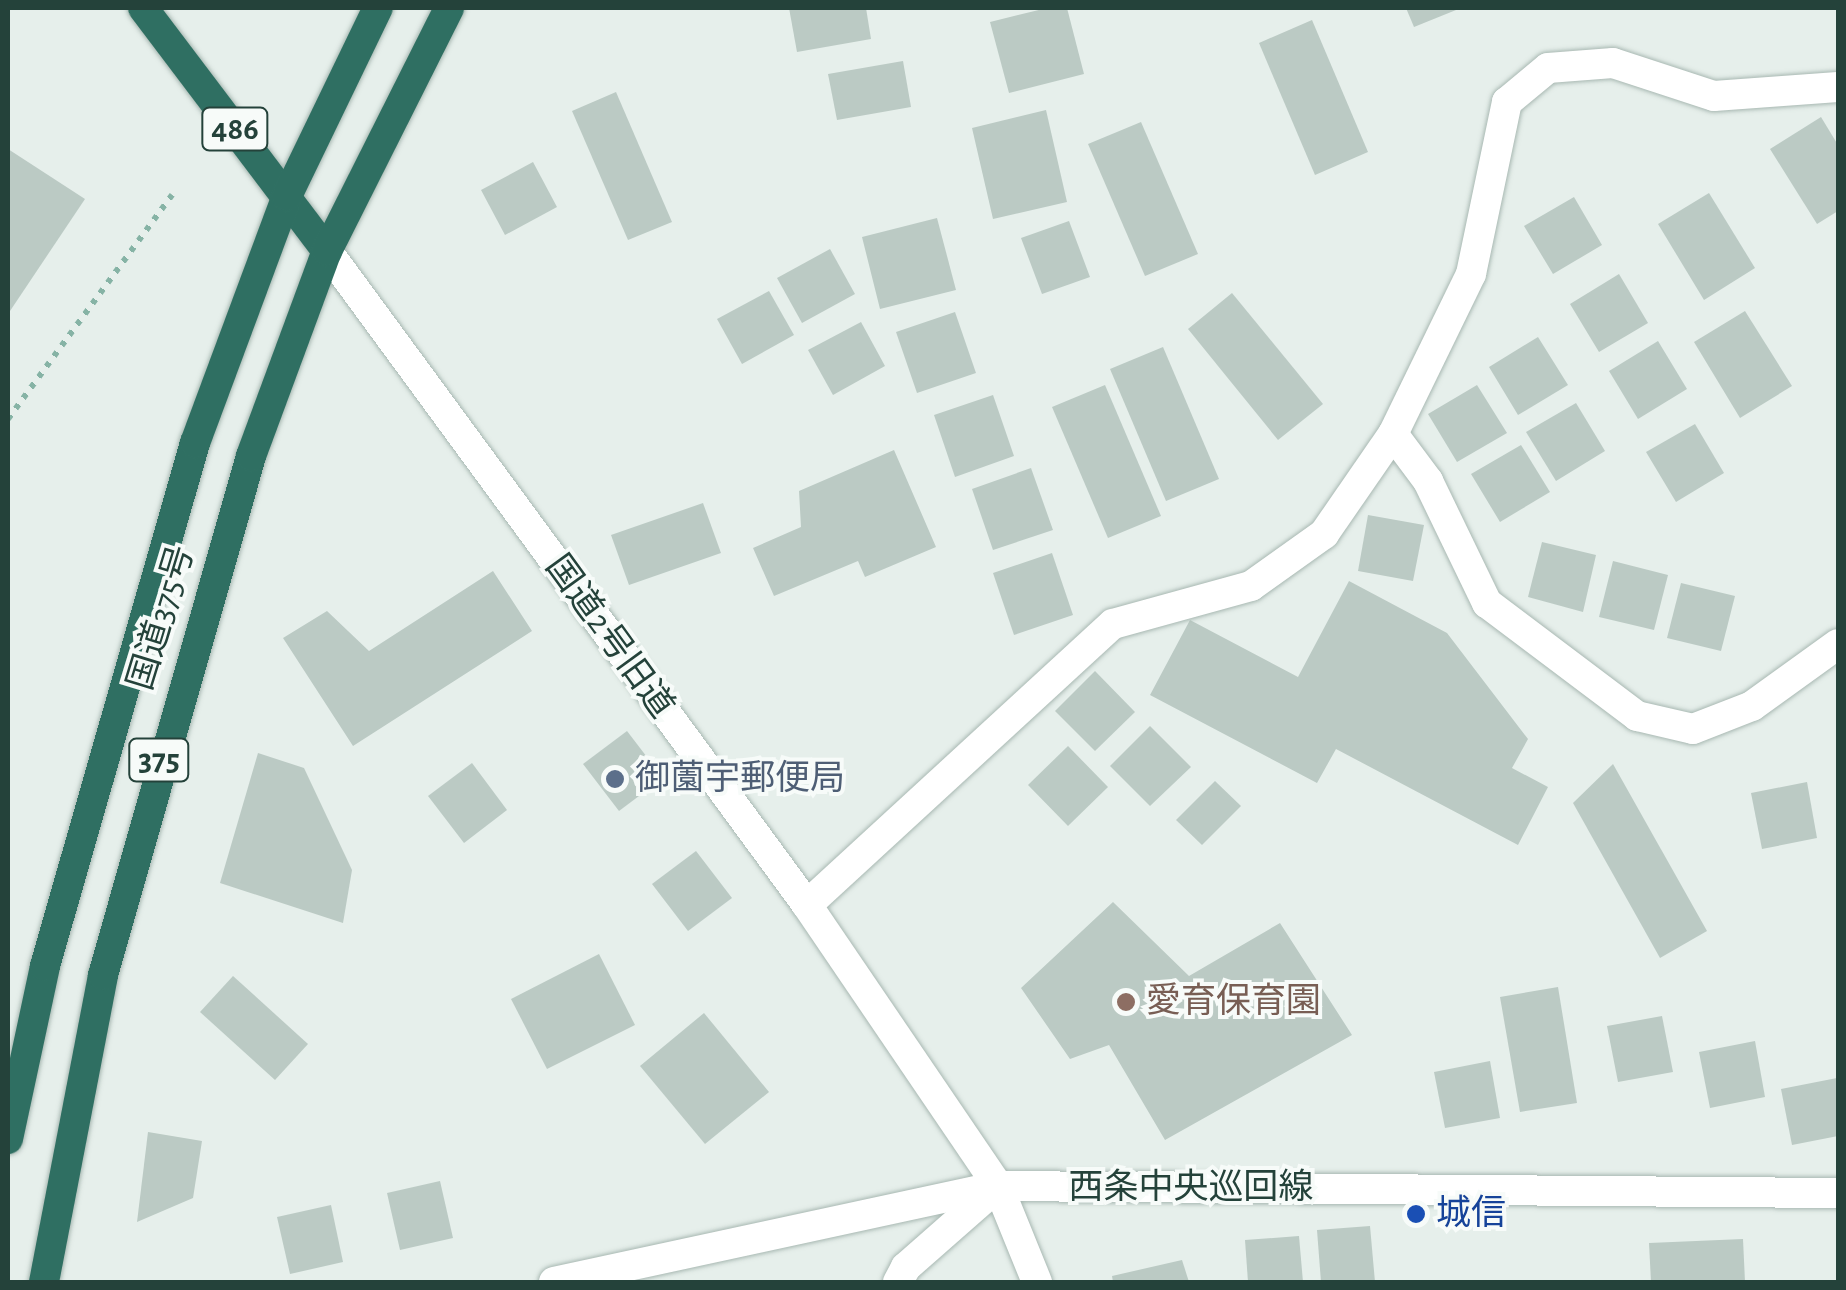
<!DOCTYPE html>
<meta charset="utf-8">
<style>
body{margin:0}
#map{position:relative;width:1846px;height:1290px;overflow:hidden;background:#e6efeb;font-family:"Alegreya Sans","Noto Sans JP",sans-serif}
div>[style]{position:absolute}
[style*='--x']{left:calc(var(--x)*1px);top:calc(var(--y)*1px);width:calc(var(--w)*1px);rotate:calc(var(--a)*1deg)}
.building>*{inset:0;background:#bbcac4}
.path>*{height:6px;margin-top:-3px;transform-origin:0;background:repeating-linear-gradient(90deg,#86b3a5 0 5px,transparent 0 13px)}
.roads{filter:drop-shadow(0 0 2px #a8b8b2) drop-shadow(0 0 2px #a8b8b2)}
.minor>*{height:30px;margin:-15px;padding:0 15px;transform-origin:15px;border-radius:15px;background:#fff}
.highway>*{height:30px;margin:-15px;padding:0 15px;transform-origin:15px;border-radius:15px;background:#2f6f62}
.dots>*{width:28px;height:28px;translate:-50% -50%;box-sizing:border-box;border:5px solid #f7fbf9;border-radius:50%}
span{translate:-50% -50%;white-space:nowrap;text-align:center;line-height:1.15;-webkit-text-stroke:8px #f7fbf9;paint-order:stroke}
.shield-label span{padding:2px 8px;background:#f7fbf9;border:2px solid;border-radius:8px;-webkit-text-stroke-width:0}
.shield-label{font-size:32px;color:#24423a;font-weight:700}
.street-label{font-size:35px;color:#24423a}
.service-label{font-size:35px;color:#4e5e75}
.left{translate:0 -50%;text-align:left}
.education-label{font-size:35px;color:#785e54}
.transit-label{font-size:35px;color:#164399}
.frame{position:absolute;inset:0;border:10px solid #24423a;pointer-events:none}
</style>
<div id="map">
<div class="building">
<div style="clip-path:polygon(789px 8px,866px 8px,871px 39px,797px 52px)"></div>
<div style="clip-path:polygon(1047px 8px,1067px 8px,1084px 74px,1009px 93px,990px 22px)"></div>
<div style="clip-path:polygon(1406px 8px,1461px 8px,1414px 27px)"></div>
<div style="clip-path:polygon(1312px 20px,1368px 152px,1315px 175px,1259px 43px)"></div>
<div style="clip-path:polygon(903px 61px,911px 107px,837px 120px,828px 74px)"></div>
<div style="clip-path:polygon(616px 92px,672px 222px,628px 240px,572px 111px)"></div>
<div style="clip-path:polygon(1046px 110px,1067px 202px,993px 219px,972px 128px)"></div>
<div style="clip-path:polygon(1821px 117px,1838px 145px,1838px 211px,1817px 224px,1770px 149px)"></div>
<div style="clip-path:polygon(1141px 122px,1198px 254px,1145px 276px,1088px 144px)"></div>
<div style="clip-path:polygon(8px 149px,85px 199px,8px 314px)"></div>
<div style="clip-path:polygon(533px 162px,557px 207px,505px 235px,481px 190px)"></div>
<div style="clip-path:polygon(1709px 193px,1755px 268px,1704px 300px,1658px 224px)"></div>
<div style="clip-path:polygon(1574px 197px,1602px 245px,1553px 274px,1524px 226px)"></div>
<div style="clip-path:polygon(937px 218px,956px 290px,880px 309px,862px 237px)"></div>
<div style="clip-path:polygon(1069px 221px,1090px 277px,1042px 294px,1021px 238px)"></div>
<div style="clip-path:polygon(830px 249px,855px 294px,802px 323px,777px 278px)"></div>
<div style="clip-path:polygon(1619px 274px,1648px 323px,1599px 352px,1570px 304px)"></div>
<div style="clip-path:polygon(769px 291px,794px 335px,742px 364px,717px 319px)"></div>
<div style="clip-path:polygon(1232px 293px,1323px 404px,1278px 440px,1188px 329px)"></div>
<div style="clip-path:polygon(1745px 311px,1792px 386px,1740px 418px,1694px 342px)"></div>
<div style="clip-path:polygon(955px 312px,976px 373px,917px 393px,896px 332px)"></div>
<div style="clip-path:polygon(861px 322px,885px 366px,833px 395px,808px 350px)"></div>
<div style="clip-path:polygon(1538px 337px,1568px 385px,1518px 415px,1489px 367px)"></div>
<div style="clip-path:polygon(1658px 341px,1687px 389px,1638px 419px,1609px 371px)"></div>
<div style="clip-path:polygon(1163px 347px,1219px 479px,1166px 501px,1110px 369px)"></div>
<div style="clip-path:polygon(1105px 385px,1161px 516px,1108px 538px,1052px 407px)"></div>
<div style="clip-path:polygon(1477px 385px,1507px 433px,1457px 462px,1428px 414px)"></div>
<div style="clip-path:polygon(993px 395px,1014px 456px,955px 477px,934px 415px)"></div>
<div style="clip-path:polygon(1576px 403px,1605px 451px,1556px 481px,1526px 432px)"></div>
<div style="clip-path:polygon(1695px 424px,1724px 473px,1676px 502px,1646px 452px)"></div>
<div style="clip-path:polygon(1521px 445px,1550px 492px,1500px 522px,1471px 474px)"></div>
<div style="clip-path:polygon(894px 450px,936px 547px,865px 577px,858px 561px,774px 596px,753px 548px,801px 527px,799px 491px)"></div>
<div style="clip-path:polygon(1031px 468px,1053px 530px,993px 550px,972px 489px)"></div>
<div style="clip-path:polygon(703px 503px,721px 553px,629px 585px,611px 535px)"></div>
<div style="clip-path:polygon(1368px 515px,1424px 525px,1413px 581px,1358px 571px)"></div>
<div style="clip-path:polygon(1542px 542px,1596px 555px,1583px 612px,1528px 597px)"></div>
<div style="clip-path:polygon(1052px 553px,1073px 615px,1014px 635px,993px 573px)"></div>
<div style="clip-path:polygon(1613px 561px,1668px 575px,1654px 630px,1599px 617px)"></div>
<div style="clip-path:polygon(493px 571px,532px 631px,353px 746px,283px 638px,327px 611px,369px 651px)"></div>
<div style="clip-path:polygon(1349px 581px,1447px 633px,1528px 739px,1512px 768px,1548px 787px,1518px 845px,1336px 749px,1317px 783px,1150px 695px,1190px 620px,1298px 677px)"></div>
<div style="clip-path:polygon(1681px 583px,1735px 596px,1721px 651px,1667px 638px)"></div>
<div style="clip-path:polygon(1095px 671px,1135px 712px,1095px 751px,1055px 711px)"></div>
<div style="clip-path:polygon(1150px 726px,1191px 767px,1150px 806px,1110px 766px)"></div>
<div style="clip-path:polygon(627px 731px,663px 778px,619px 811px,583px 764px)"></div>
<div style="clip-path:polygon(1068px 746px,1108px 787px,1068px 826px,1028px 785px)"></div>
<div style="clip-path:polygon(258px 753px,304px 768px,352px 870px,343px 923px,220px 883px)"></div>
<div style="clip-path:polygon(472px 763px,507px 810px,464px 843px,428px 796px)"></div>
<div style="clip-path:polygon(1613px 764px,1707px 931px,1660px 958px,1573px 803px)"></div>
<div style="clip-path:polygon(1215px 781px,1241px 806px,1202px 845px,1176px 820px)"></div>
<div style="clip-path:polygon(1807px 782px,1817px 838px,1762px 849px,1751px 793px)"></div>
<div style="clip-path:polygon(696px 851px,732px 898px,688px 931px,652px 884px)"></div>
<div style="clip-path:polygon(1113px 902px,1189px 976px,1280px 923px,1352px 1035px,1165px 1140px,1109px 1045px,1070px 1059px,1021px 988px)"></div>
<div style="clip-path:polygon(599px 954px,635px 1025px,547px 1069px,511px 999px)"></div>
<div style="clip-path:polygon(233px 976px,308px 1044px,275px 1080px,200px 1012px)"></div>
<div style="clip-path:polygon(1558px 987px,1577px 1103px,1520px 1112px,1500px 997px)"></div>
<div style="clip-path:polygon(704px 1013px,769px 1092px,705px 1144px,640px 1066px)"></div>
<div style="clip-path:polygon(1662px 1016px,1673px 1072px,1618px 1082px,1607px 1026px)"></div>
<div style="clip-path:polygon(1755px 1041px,1765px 1097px,1710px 1108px,1699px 1052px)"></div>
<div style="clip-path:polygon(1490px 1061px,1500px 1118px,1445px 1128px,1434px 1072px)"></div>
<div style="clip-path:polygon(1837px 1078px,1838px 1136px,1792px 1145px,1781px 1089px)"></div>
<div style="clip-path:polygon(148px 1132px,202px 1141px,193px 1198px,137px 1222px)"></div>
<div style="clip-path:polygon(440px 1181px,453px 1238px,400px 1250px,387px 1193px)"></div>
<div style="clip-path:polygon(331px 1205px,343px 1262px,290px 1274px,277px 1217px)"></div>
<div style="clip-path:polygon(1370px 1226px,1375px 1282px,1321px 1282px,1317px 1230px)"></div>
<div style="clip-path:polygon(1299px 1236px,1303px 1282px,1248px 1282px,1245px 1240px)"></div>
<div style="clip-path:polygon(1743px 1239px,1745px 1282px,1651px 1282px,1649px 1243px)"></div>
<div style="clip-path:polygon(1182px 1260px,1189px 1282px,1113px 1282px,1112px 1276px)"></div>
</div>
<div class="path">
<div style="--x:8;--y:419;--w:278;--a:-53.8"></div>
</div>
<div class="roads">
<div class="minor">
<div style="--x:327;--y:251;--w:811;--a:53.72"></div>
<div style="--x:807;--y:905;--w:340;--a:55.8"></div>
<div style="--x:998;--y:1186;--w:104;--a:67.9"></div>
<div style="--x:1393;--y:434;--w:59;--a:53.3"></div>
<div style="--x:1428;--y:481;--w:136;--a:64.2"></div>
<div style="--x:1487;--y:603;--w:188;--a:37"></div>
<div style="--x:1637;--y:716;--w:57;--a:13.1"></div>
<div style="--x:1693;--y:729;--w:63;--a:-21.3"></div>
<div style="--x:1752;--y:706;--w:106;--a:-35.8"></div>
<div style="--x:807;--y:905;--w:415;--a:-42.6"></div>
<div style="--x:1113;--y:624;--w:143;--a:-15.4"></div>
<div style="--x:1251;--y:586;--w:90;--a:-35.5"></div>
<div style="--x:1324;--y:534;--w:121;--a:-55.4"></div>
<div style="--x:1393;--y:434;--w:178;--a:-64"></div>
<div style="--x:1471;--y:274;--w:176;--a:-78.2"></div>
<div style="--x:1507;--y:102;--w:53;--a:-39.7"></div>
<div style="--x:1548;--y:68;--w:65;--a:-4.4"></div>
<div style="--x:1613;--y:63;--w:106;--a:18.1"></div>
<div style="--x:1714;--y:96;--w:124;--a:-4.2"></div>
<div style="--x:554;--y:1282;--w:454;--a:-12.2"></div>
<div style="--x:998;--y:1186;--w:840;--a:0.48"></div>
<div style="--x:898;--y:1282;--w:17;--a:-62"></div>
<div style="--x:906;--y:1267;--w:120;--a:-41.3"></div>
</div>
<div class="highway">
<div style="--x:143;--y:8;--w:305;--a:52.9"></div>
<div style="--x:8;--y:1139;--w:177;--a:-77.9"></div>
<div style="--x:45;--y:966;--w:544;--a:-74"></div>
<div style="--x:195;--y:443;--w:264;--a:-69.6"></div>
<div style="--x:287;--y:196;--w:209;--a:-64.2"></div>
<div style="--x:44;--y:1282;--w:313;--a:-79.1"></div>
<div style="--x:103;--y:975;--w:540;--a:-74.08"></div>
<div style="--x:251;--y:456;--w:219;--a:-69.7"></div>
<div style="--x:327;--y:251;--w:272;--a:-63.3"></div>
</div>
</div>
<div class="dots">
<div style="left:615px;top:779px;background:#5c6f8a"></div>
<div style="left:1126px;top:1002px;background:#8d6e63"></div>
<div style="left:1416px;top:1214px;background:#1a4fb4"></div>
</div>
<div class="shield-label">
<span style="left:235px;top:129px">486</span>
<span style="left:159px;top:760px">375</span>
</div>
<div class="street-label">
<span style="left:162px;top:618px;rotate:-73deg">国道375号</span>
<span style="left:609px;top:637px;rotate:54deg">国道2号旧道</span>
<span style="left:1191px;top:1188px">西条中央巡回線</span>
</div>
<div class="service-label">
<span class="left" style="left:635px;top:779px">御薗宇郵便局</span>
</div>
<div class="education-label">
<span class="left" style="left:1146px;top:1002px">愛育保育園</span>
</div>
<div class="transit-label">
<span class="left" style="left:1436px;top:1214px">城信</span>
</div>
<div class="frame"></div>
</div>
